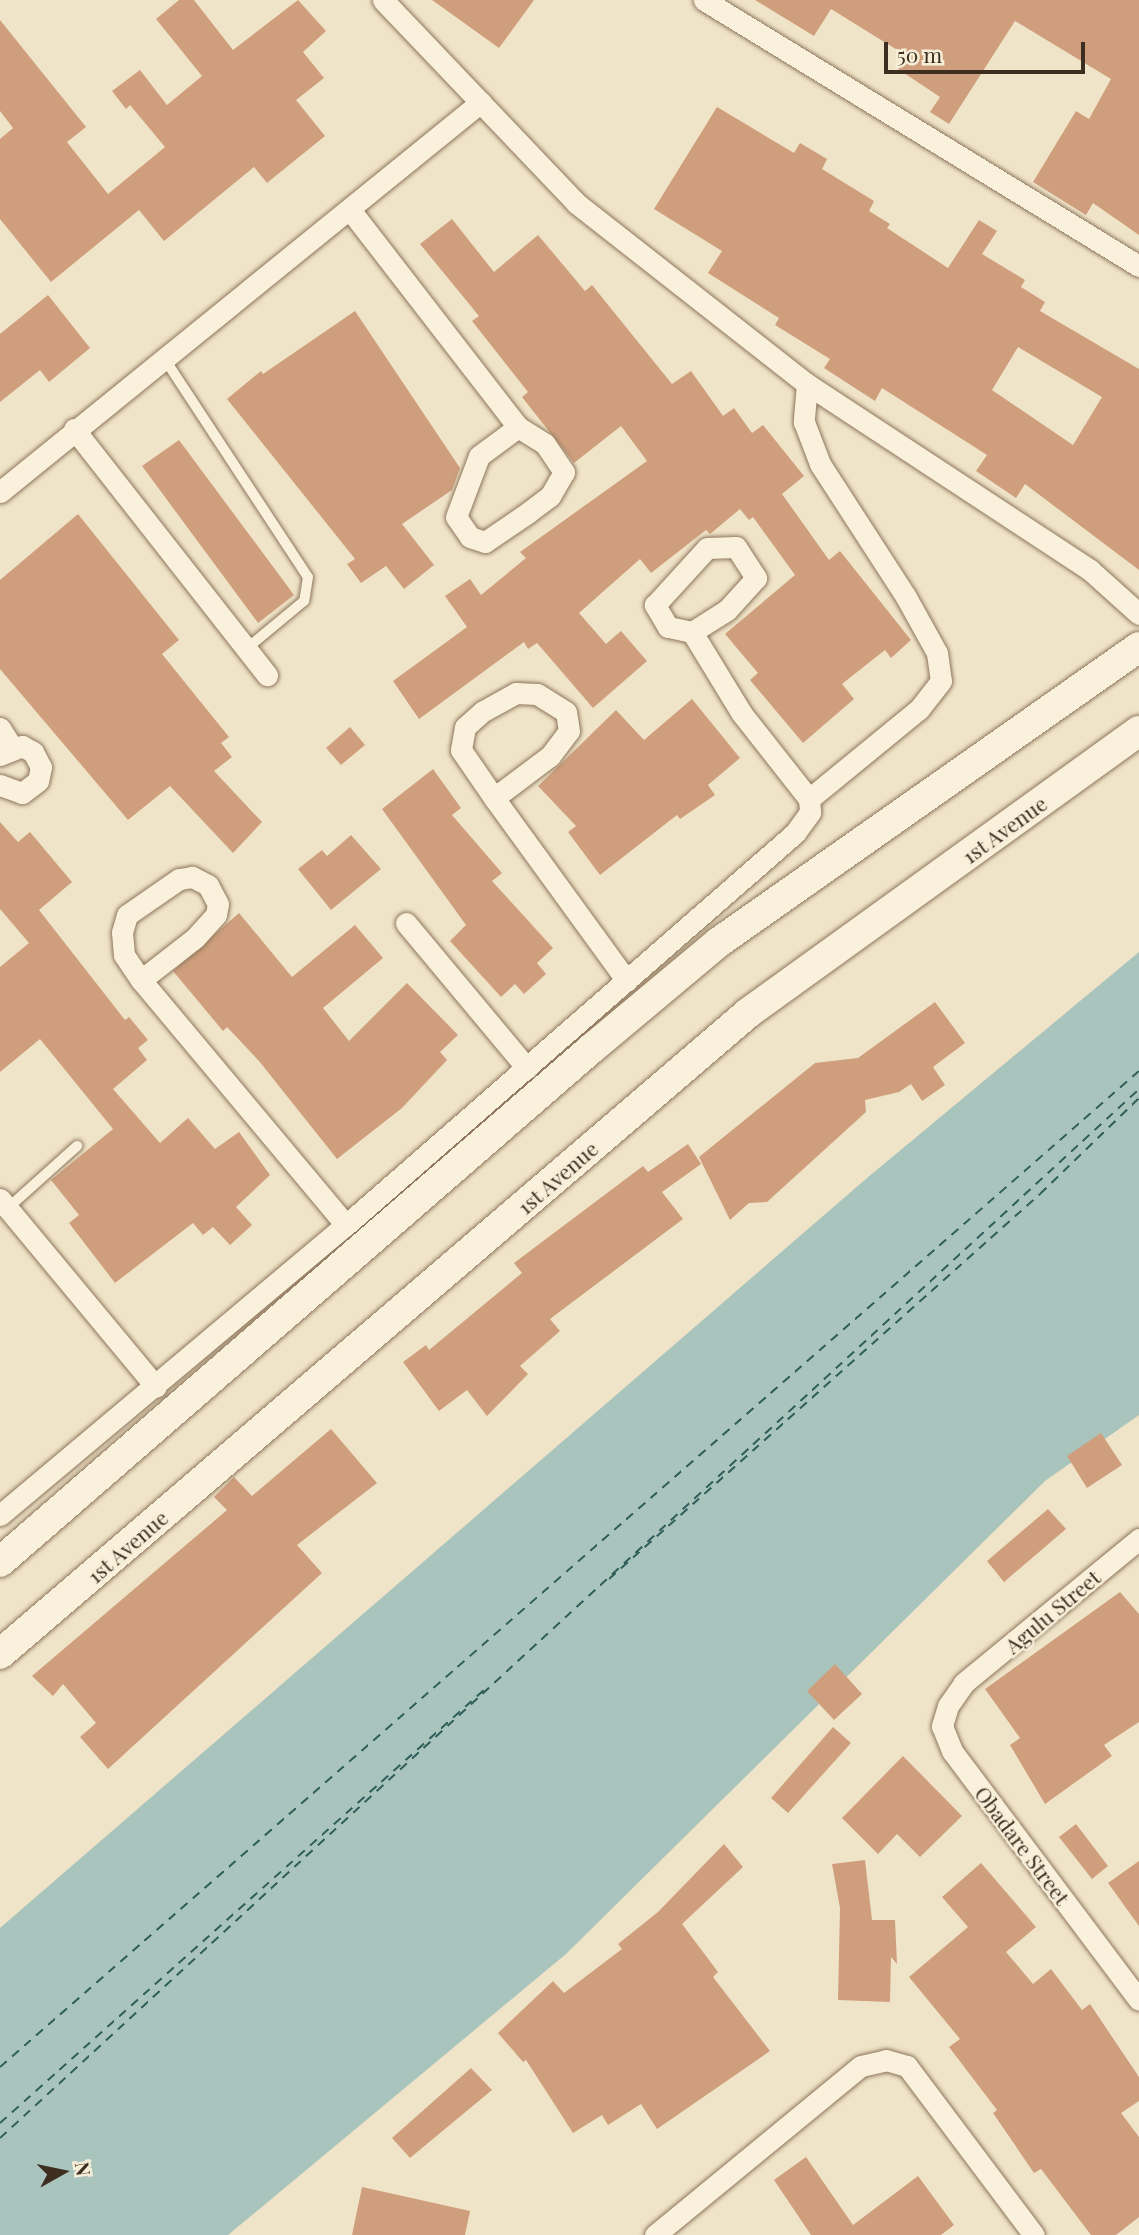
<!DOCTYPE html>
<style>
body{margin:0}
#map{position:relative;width:1139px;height:2235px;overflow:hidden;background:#f0e4c8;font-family:"Playfair Display",serif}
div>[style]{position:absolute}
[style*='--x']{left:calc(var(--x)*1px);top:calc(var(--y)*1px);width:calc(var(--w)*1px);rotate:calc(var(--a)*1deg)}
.water>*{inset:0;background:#a9c4bc}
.ferry>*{height:2px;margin-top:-1px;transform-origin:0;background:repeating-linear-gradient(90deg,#2f5d5a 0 9px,transparent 0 16px)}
.building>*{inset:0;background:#cf9f7d}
.roads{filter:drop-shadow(0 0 2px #8d765c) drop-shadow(0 0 2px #8d765c)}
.service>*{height:10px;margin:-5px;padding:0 5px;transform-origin:5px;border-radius:5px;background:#faf1dc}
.minor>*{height:21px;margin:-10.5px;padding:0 10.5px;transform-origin:10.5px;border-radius:10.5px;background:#faf1dc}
.secondary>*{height:30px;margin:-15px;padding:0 15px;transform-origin:15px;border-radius:15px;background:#faf1dc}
span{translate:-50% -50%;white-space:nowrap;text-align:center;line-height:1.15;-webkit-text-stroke:5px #f7eed8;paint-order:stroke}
.street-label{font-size:21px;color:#3d2e20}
.north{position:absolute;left:28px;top:2137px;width:70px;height:70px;-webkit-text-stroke:5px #f7eed8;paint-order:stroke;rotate:81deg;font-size:19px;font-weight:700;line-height:28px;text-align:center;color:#3d2e20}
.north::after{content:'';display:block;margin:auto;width:24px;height:32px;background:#3d2e20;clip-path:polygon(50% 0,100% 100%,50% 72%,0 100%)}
.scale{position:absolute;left:884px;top:42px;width:201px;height:32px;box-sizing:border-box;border:4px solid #3d2e20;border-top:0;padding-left:9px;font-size:21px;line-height:24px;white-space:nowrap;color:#3d2e20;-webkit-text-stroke:5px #f7eed8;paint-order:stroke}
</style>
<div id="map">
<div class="water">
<div style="clip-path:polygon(1139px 952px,1139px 1415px,1045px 1481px,566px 1954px,228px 2235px,0 2235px,0 1928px,867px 1178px)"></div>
</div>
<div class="ferry">
<div style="--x:609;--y:1579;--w:578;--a:-41.77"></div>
<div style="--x:1040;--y:1194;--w:138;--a:-44.1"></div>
<div style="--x:0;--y:2067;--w:1513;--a:-41.17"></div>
<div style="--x:0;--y:2123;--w:649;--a:-41.82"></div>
<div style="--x:0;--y:2138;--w:1548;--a:-42.64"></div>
</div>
<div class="building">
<div style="clip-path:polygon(179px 0,194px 0,233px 50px,298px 0,326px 31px,303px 52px,324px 78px,296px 100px,325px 136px,267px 183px,254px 167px,164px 241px,139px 210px,51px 282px,0 219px,0 139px,13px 128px,0 111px,0 20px,86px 127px,67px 142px,108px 194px,165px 147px,130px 105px,126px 109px,112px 91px,140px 70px,167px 105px,202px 76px,156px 19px)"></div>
<div style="clip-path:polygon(432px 0,534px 0,499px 48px)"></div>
<div style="clip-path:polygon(755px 0,1139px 0,1139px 235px,1093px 203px,1086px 215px,1033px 182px,1076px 111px,1089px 119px,1111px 79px,1015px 21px,949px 124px,930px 112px,940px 97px,898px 69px,907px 56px,831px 9px,814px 36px)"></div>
<div style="clip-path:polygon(evenodd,717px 107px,794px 153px,800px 143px,827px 159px,822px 169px,874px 201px,869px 211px,890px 224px,887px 228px,948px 268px,979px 220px,997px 231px,982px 254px,1025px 280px,1021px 287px,1045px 302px,1040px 311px,1139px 369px,1139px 570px,1025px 484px,1016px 498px,976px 471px,987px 455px,882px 388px,875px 401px,824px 368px,830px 359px,775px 325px,779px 318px,708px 273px,722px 251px,654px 209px,717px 107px,1018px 347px,1102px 397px,1073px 445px,992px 390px,1018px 347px)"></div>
<div style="clip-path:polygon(452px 219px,494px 272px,538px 235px,585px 291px,592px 285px,672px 384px,691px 371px,723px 416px,734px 408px,752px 433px,763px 425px,804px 476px,782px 494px,829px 560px,840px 551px,911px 640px,891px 658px,885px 650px,842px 684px,854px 699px,803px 743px,750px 680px,758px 673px,725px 634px,795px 575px,753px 517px,749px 520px,740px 509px,710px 534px,706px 530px,651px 573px,640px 559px,579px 613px,606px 644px,621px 631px,647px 661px,593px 708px,537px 643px,528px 649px,524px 642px,419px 719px,393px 681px,467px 627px,445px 596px,470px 579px,481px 595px,526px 558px,520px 552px,647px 461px,621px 426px,574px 463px,522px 397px,528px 392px,472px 321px,479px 316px,420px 244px)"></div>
<div style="clip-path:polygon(48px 295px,90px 348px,49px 382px,40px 370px,0 402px,0 334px)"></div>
<div style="clip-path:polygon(355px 311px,460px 468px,452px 490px,402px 524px,434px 565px,404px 589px,386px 566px,361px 583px,347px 564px,355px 559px,227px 399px,261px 371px,263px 374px)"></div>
<div style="clip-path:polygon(179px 440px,294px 595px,258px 623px,142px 466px)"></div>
<div style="clip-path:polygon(78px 514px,179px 640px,162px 654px,229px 737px,221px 743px,232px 757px,214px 771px,262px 822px,233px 853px,170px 786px,128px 820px,0 669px,0 580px)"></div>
<div style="clip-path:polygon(692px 699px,740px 758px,708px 785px,715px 795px,680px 819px,677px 815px,600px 875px,568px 832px,576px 826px,538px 786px,616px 710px,644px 740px)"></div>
<div style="clip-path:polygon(350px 727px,365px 745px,341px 765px,326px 748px)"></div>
<div style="clip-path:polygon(433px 769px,461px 808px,452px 815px,502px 873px,492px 881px,553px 948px,537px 963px,546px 974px,524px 994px,515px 984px,501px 997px,450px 941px,466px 925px,382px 809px)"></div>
<div style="clip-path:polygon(0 822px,18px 842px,30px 832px,72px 882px,39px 910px,125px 1020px,129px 1017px,148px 1040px,138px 1048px,147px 1060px,113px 1089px,160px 1143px,188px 1118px,215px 1149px,239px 1132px,270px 1175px,236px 1207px,252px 1225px,230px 1245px,213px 1227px,203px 1235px,193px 1223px,115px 1283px,69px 1223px,79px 1215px,51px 1180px,113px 1129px,40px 1039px,0 1072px,0 967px,29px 943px,0 909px)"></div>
<div style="clip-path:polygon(351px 835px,381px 869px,331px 910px,298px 869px,322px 850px,327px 856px)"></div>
<div style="clip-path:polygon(239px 913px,292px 977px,355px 925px,383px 958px,323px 1008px,349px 1041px,407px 983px,458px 1035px,440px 1052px,447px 1060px,402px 1108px,337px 1159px,259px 1061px,227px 1027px,223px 1031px,173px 971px)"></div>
<div style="clip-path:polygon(935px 1002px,965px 1043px,933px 1067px,945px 1085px,922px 1101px,911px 1084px,899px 1092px,865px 1100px,866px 1112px,767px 1202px,749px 1203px,730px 1220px,699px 1157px,815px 1063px,858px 1058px)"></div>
<div style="clip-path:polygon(688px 1144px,701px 1164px,662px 1192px,683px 1219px,550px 1319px,560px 1331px,520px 1366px,528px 1374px,487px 1416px,467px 1390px,439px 1411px,403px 1362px,426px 1345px,429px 1350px,522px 1273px,514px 1263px,643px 1166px,648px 1172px)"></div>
<div style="clip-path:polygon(331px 1429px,377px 1483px,297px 1545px,322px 1573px,108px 1769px,80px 1737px,96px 1723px,63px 1684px,53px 1696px,32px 1676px,227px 1510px,214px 1497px,234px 1477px,252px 1496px)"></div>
<div style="clip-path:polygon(1101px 1433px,1122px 1465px,1087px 1488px,1067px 1456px)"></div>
<div style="clip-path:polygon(1048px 1509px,1066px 1529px,1004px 1582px,987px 1561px)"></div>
<div style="clip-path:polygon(1120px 1592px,1139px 1614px,1139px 1722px,1104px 1745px,1112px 1756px,1045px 1804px,1010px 1745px,1020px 1738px,985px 1689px)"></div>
<div style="clip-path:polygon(835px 1664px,862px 1694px,834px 1720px,807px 1691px)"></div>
<div style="clip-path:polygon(833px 1727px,851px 1743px,788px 1813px,771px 1798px)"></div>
<div style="clip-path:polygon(903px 1756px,962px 1816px,920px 1857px,897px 1834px,878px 1854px,842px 1818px)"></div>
<div style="clip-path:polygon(1076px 1824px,1108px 1866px,1092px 1879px,1059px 1837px)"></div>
<div style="clip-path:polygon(724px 1844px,743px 1867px,682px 1924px,718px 1972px,713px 1977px,770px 2051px,657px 2129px,641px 2104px,608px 2125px,602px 2115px,573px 2133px,526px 2060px,523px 2062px,498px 2033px,553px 1981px,564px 1993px,622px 1949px,618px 1944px,658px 1912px)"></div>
<div style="clip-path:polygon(865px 1860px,872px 1920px,895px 1920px,897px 1964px,891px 1957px,890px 2002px,838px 2000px,840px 1908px,832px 1864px)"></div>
<div style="clip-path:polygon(1139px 1861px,1139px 1926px,1108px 1883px)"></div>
<div style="clip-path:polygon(981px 1863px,1036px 1927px,1006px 1952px,1033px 1984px,1051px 1969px,1082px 2010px,1090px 2004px,1139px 2077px,1139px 2101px,1121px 2113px,1139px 2137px,1139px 2217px,1116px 2235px,1091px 2235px,1041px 2169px,1034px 2173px,993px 2113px,997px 2110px,949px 2047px,960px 2039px,909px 1977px,968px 1927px,942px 1897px)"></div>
<div style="clip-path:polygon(471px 2068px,492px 2090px,410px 2158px,392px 2138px)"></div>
<div style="clip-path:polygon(806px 2157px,853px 2225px,918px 2176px,954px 2225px,941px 2235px,811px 2235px,774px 2180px)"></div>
<div style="clip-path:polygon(362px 2187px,470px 2211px,465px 2235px,352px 2235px)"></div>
</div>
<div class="roads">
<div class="service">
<div style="--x:164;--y:358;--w:262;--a:56.7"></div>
<div style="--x:308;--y:577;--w:24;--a:99"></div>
<div style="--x:304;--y:601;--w:75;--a:140.4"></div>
<div style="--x:8;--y:1208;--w:93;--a:-41.9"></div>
</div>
<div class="minor">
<div style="--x:383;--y:0;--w:280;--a:46.4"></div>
<div style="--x:576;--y:203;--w:293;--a:38.1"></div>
<div style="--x:807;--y:384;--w:339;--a:33.3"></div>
<div style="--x:1090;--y:570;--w:66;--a:41.9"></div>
<div style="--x:704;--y:0;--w:510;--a:31.45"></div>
<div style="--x:351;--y:211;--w:273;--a:52.3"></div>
<div style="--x:518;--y:427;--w:32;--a:32"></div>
<div style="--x:545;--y:444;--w:34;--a:56"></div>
<div style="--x:564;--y:472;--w:28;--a:120"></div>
<div style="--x:550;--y:496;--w:26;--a:143"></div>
<div style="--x:529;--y:512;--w:53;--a:145.7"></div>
<div style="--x:485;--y:542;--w:16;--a:-162"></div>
<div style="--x:470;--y:537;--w:24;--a:-125"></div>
<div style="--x:456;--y:517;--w:65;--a:-69.3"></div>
<div style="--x:479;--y:456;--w:49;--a:-36.6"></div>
<div style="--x:807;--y:384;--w:38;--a:95"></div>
<div style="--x:804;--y:422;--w:45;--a:69.1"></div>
<div style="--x:820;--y:464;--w:158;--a:57.1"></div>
<div style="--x:906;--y:597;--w:64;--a:61"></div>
<div style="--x:937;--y:653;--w:28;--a:82"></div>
<div style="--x:941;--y:681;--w:36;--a:128"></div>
<div style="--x:919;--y:709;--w:142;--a:140.7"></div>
<div style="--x:74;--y:429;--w:313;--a:51.9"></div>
<div style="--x:0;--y:492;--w:619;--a:-39.04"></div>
<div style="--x:0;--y:728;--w:22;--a:58"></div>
<div style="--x:0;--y:755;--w:24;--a:-22"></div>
<div style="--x:22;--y:746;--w:13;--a:29"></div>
<div style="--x:33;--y:752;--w:17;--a:62"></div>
<div style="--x:41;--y:767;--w:14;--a:102"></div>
<div style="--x:38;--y:781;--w:20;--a:143"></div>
<div style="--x:22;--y:793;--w:23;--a:-160"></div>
<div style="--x:494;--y:798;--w:70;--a:-36.9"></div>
<div style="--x:550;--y:756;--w:31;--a:-53"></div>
<div style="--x:569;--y:731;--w:19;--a:-99"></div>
<div style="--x:566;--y:712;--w:34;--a:-148"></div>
<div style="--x:537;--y:694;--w:21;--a:-177"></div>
<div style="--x:516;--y:693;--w:38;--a:151"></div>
<div style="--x:483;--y:711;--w:24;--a:138"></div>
<div style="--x:465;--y:727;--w:23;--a:100"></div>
<div style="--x:461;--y:750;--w:58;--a:55.5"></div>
<div style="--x:494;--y:798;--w:226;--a:54"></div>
<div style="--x:406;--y:923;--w:189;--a:50.2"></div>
<div style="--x:141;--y:980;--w:68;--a:-37.9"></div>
<div style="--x:195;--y:938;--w:31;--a:-48"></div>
<div style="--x:216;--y:915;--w:11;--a:-80"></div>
<div style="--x:218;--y:904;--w:21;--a:-118"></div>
<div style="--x:208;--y:885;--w:18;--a:-153"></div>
<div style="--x:192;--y:877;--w:13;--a:171"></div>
<div style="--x:179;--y:879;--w:63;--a:145.3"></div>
<div style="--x:127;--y:915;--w:18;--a:106"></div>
<div style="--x:122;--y:932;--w:23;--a:85"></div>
<div style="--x:124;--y:955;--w:30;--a:56"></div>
<div style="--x:141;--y:980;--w:319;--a:50.1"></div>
<div style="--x:0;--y:1199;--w:244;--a:50.3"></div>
<div style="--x:0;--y:1515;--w:451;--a:-40"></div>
<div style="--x:346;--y:1225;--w:596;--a:-41.12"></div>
<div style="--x:795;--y:833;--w:26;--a:-54"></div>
<div style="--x:810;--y:812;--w:13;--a:-94"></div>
<div style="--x:809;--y:799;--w:108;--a:-128.2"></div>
<div style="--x:742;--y:714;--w:96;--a:-121.4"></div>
<div style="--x:692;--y:632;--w:25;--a:-168"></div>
<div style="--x:668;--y:627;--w:26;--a:-121"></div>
<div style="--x:655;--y:605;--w:77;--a:-47.6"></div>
<div style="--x:707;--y:548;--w:29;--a:-2"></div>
<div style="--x:736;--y:547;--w:37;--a:57"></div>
<div style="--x:756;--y:578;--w:43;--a:132.2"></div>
<div style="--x:727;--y:610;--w:41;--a:147.8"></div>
<div style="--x:1139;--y:1539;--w:227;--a:140.6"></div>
<div style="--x:964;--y:1683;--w:28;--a:125"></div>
<div style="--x:948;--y:1706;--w:21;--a:107"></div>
<div style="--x:942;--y:1726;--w:27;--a:68"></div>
<div style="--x:952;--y:1751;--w:311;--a:53.1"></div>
<div style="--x:655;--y:2235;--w:266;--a:-39.4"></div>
<div style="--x:861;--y:2066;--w:26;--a:-13"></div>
<div style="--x:886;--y:2060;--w:22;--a:16"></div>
<div style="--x:907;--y:2066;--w:211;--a:53.1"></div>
</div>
<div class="secondary">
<div style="--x:0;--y:1562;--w:783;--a:-40.96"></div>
<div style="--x:591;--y:1049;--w:167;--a:-39.9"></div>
<div style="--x:719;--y:942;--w:513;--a:-35.08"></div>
<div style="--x:0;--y:1654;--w:985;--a:-40.59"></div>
<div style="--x:748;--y:1013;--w:482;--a:-35.8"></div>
</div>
</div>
<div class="street-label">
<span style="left:1004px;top:829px;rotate:-36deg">1st Avenue</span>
<span style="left:557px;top:1177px;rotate:-41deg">1st Avenue</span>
<span style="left:127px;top:1546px;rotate:-41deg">1st Avenue</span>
<span style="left:1052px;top:1611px;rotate:-40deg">Agulu Street</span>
<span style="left:1023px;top:1845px;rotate:53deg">Obadare Street</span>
</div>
<div class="north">N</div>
<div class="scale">50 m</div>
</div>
